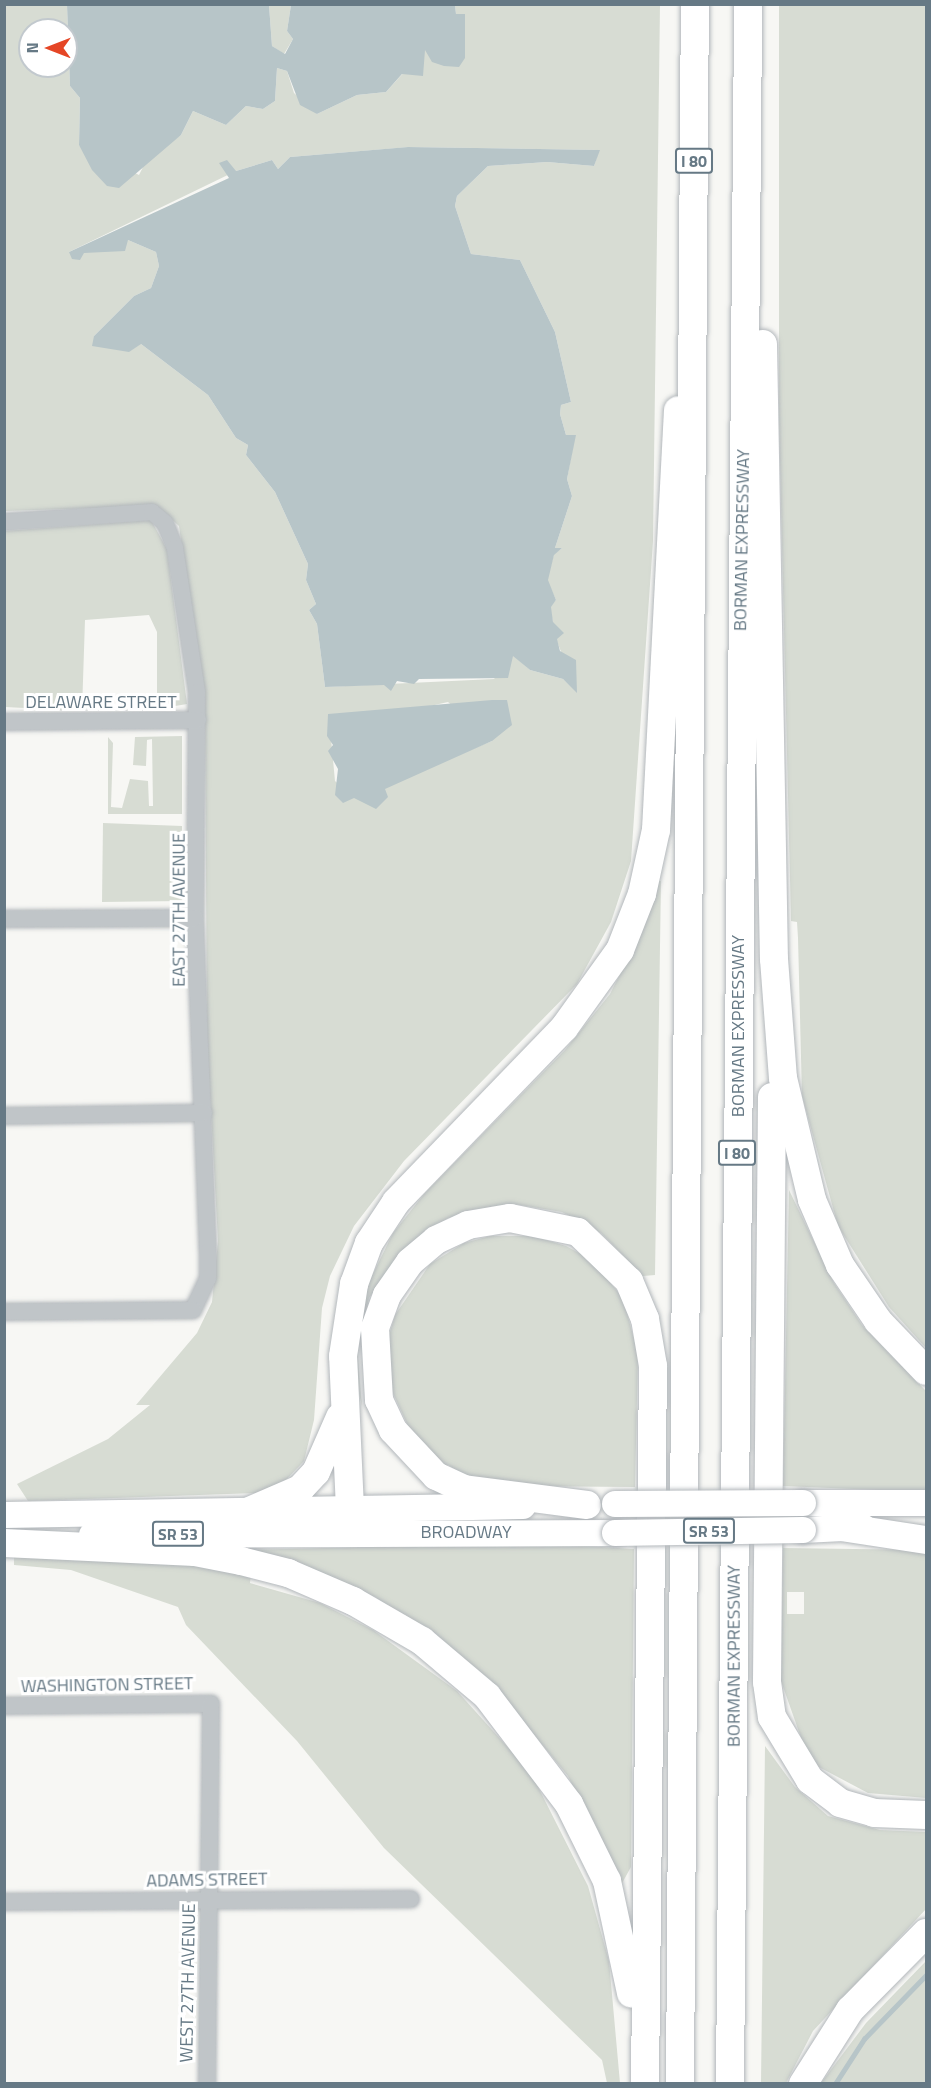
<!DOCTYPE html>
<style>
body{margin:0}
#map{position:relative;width:931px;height:2088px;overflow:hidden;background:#f7f7f4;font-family:"Titillium Web",sans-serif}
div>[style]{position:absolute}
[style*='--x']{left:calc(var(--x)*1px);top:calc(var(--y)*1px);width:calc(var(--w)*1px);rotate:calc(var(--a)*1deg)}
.green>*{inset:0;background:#d7dcd3}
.water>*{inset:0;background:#b7c5c8}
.stream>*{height:4.5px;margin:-2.25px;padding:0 2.25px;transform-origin:2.25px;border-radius:2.25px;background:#b7c5c8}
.roads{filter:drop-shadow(0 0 2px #b2b7bb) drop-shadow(0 0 2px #b2b7bb)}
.street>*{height:16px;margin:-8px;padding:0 8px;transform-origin:8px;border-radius:8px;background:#c0c5c8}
.primary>*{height:26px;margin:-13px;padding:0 13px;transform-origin:13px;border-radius:13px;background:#fff}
.highway>*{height:28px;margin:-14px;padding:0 14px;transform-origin:14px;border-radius:14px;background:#fff}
.bridges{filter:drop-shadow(0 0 2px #b2b7bb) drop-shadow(0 0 2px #b2b7bb)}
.primary-bridge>*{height:26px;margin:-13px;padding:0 13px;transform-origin:13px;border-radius:13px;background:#fff}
span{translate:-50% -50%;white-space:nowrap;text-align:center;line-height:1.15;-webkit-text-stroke:6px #fff;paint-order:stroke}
.shield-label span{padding:2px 4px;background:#fff;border:2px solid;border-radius:4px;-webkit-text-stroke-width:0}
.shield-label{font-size:16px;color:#667985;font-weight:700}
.street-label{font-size:18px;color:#667985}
.frame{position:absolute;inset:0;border:6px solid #667985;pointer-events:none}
.north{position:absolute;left:18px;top:18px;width:60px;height:60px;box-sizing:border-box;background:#fff;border:2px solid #c2c9ce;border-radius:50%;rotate:270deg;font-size:16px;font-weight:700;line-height:24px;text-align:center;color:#667985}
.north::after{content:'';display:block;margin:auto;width:21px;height:27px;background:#e54626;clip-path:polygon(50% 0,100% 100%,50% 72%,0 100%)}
</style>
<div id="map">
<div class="green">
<div style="clip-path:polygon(evenodd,4px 5px,67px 5px,70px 86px,80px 98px,79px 145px,139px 175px,147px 159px,181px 135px,193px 111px,226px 125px,246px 106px,263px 109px,275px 101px,277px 68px,287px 71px,294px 93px,317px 114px,357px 95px,386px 92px,425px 49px,465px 58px,465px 14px,456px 14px,455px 5px,660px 5px,653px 541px,631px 861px,611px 922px,577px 984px,404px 1161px,354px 1226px,330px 1276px,322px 1308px,314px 1420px,304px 1461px,285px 1481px,257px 1493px,28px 1501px,17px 1484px,108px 1439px,150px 1405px,136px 1405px,197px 1333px,212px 1302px,218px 1241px,207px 1039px,205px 707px,179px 526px,157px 506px,5px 511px,4px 5px,30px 30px,66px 30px,66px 66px,30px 66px,30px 30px,4px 5px,409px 147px,599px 150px,594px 166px,547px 162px,488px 166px,457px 196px,455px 206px,471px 254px,520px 260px,555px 332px,571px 402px,561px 405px,560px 414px,566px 435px,575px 435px,567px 479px,572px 496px,555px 548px,562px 548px,554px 554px,547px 580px,556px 600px,550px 607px,556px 639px,577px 692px,563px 679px,530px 670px,513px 655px,494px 679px,325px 687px,317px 624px,309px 610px,316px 604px,306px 580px,308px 564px,275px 492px,246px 455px,248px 445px,236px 438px,208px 395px,141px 344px,94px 336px,134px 296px,151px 288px,159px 266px,156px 252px,128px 240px,99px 252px,69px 252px,236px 171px,272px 160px,278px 169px,290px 157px,409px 147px,4px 5px,448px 702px,492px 741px,354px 798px,335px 781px,330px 728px,448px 702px)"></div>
<div style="clip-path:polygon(269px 5px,291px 5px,287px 31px,293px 39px,284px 54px,272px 46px)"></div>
<div style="clip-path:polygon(779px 5px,926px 5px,926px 1348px,889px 1307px,838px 1226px,802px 1096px,798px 938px,797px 922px,791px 921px,779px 419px)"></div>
<div style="clip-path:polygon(151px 520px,167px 549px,187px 704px,157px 709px,157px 632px,149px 615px,85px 620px,82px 711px,5px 707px,4px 531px)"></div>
<div style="clip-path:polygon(182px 736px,182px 814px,108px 814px,108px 737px,113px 743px,111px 807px,122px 808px,130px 779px,148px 781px,149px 806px,153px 806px,152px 739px,147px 740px,146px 766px,133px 765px,135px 737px)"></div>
<div style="clip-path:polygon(103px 823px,182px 826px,182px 901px,102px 902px)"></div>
<div style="clip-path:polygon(656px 881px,661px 881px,655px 1275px,643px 1276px,601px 1233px,562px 1212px,514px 1204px,448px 1218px,406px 1247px,369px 1298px,357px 1346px,362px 1406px,354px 1372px,355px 1332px,367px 1286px,393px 1233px,425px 1193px,565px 1050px,610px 994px,636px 942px)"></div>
<div style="clip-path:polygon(789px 1190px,834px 1283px,862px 1325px,926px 1391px,926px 1492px,783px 1486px)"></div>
<div style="clip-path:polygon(490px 1236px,533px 1236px,566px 1246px,590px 1259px,623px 1298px,638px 1354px,635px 1487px,503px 1486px,471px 1480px,448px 1465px,443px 1471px,408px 1426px,392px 1391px,388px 1339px,395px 1315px,430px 1264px,464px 1243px)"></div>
<div style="clip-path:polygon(536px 1543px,634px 1549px,631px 1867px,621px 1885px,568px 1776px,488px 1679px,375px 1597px,246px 1550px)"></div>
<div style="clip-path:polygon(evenodd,783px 1548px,926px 1550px,926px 1798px,868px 1793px,817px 1766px,805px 1749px,781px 1681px,783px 1548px,787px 1592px,804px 1592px,804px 1614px,787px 1614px,787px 1592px)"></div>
<div style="clip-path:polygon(14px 1555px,158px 1559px,251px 1573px,250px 1583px,320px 1603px,373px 1630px,457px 1691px,531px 1773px,588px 1886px,609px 1961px,620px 2083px,607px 2083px,602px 2060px,384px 1848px,297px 1741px,186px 1625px,178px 1607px,71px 1570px,14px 1565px)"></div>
<div style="clip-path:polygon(765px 1746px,795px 1787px,828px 1816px,880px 1830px,926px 1832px,926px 1909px,813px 2031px,786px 2083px,761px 2083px)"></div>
<div style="clip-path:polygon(926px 1961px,926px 2083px,821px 2083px,866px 2023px)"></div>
</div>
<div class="water">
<div style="clip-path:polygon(67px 5px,269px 5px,272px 46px,285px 54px,293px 39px,287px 31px,291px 5px,455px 5px,456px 14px,465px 14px,465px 58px,459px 67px,444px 66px,432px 62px,425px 50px,423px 76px,402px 74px,386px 92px,357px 95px,317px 114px,300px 105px,287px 71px,277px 68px,275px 101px,263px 109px,246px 106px,226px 125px,193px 111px,181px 135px,119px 188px,107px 186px,92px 170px,79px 145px,80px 98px,70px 86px)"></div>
<div style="clip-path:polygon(408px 147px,600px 150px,594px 166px,547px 162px,488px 166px,457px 196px,455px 206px,471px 254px,520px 260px,555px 332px,571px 402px,561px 405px,560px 414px,566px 435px,576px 435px,567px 479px,572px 496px,555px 548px,562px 548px,554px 555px,548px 580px,556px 600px,551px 607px,553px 622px,564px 633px,557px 639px,560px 651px,576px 660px,577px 693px,563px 679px,530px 670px,513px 656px,508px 678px,419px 679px,414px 684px,397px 681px,391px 691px,384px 685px,325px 687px,317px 624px,309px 610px,316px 604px,306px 580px,308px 564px,275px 492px,246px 455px,248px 445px,236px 438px,208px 395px,141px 344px,129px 352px,92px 346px,94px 336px,134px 296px,151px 288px,159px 266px,156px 252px,128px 240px,125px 251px,84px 253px,80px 260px,72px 259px,69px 252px,229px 178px,219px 163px,227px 160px,236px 171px,272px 160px,278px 169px,290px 157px)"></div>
<div style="clip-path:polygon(492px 700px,507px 700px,512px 725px,492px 741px,385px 789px,388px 797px,376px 809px,354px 798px,343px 803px,335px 795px,338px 769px,328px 751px,333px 745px,327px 736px,328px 714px)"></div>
</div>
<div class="stream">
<div style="--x:835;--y:2084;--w:54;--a:-57.2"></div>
<div style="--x:864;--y:2039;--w:89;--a:-45.9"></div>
</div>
<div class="roads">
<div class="street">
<div style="--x:4;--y:522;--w:148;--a:-3.9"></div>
<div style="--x:152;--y:512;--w:17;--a:40"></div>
<div style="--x:165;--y:523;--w:27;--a:68"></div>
<div style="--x:175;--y:548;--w:146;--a:81.3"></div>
<div style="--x:197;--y:692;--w:226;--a:90.5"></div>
<div style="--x:195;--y:918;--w:334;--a:87.8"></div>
<div style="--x:208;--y:1252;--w:26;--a:90"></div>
<div style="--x:208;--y:1278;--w:35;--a:115"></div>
<div style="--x:193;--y:1310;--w:189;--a:179.4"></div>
<div style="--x:4;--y:722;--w:194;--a:-0.6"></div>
<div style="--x:4;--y:919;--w:191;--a:-0.3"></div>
<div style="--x:4;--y:1116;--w:200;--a:-0.9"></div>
<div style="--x:4;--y:1706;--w:207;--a:-0.6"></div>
<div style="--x:211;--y:1704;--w:380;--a:90.6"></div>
<div style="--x:4;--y:1902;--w:407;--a:-0.4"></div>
</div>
<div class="primary">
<div style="--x:803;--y:1503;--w:123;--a:0"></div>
<div style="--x:4;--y:1515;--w:519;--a:-0.99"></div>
<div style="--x:803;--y:1530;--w:60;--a:-2.9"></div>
<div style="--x:92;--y:1535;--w:523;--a:-0.22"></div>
</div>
<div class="highway">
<div style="--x:763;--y:344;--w:615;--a:88.98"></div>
<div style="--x:774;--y:959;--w:119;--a:85.7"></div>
<div style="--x:783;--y:1078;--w:125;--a:76.6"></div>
<div style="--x:812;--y:1200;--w:71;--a:66.7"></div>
<div style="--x:840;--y:1265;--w:68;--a:55.8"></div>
<div style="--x:878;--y:1321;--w:69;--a:46.2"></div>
<div style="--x:772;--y:1097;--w:585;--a:90.49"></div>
<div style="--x:767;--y:1682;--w:35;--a:82"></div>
<div style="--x:772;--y:1717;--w:74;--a:58.9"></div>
<div style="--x:810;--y:1780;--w:38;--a:37"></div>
<div style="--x:840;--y:1803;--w:35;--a:16"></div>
<div style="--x:874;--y:1813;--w:52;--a:2.2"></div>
<div style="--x:587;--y:1505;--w:124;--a:-172.6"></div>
<div style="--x:464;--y:1489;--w:31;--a:-155"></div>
<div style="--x:436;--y:1476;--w:63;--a:-133.1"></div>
<div style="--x:393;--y:1430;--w:33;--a:-115"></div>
<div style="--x:379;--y:1400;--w:72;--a:-93.2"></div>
<div style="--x:375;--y:1328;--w:35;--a:-70"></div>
<div style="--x:387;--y:1295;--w:40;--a:-55.1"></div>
<div style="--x:410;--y:1262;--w:34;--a:-40"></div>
<div style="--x:436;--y:1240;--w:35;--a:-25"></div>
<div style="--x:468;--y:1225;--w:43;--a:-9.5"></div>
<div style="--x:510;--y:1218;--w:69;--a:11.6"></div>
<div style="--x:578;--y:1232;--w:71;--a:43.9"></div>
<div style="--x:629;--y:1281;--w:41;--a:67.2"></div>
<div style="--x:645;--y:1319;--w:48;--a:80.3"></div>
<div style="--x:653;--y:1366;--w:718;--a:90.64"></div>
<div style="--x:249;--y:1511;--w:56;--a:-23.3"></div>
<div style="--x:300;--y:1489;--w:23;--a:-47"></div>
<div style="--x:316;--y:1472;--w:60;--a:-66.4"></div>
<div style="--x:841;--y:1527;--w:86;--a:8.7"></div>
<div style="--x:351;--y:1531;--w:175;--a:-92.6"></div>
<div style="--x:343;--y:1356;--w:73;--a:-81.3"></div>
<div style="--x:354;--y:1284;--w:44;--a:-69.9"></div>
<div style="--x:369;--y:1243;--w:49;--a:-56.6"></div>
<div style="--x:396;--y:1202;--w:242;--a:-46"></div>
<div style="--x:564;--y:1028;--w:96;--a:-54.3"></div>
<div style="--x:620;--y:950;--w:60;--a:-68.6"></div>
<div style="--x:642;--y:894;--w:66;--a:-77.7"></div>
<div style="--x:656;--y:830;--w:420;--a:-87"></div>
<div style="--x:4;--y:1543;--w:191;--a:2.7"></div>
<div style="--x:195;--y:1552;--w:47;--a:11.1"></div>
<div style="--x:241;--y:1561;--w:49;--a:14.3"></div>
<div style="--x:288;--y:1573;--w:71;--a:23.3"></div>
<div style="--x:353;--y:1601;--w:80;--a:30.1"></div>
<div style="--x:422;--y:1641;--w:85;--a:40.2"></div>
<div style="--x:487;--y:1696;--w:136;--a:52.8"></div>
<div style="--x:569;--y:1804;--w:86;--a:63.7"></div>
<div style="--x:607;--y:1881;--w:115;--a:77.9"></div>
<div style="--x:680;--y:2084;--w:2080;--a:-89.59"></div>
<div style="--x:730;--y:2084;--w:2080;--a:-89.5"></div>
<div style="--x:803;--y:2084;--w:88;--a:-57.6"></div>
<div style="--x:850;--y:2010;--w:108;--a:-45.4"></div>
</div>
</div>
<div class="bridges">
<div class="primary-bridge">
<div style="--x:615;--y:1504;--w:188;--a:-0.3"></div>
<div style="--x:615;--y:1533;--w:188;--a:-0.9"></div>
</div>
</div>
<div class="shield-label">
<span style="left:694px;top:161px">I 80</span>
<span style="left:737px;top:1153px">I 80</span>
<span style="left:709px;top:1531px">SR 53</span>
<span style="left:178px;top:1534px">SR 53</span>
</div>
<div class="street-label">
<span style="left:742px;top:540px;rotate:-89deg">BORMAN EXPRESSWAY</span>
<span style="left:101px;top:702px">DELAWARE STREET</span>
<span style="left:179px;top:910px;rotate:-90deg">EAST 27TH AVENUE</span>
<span style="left:738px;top:1026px;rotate:-90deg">BORMAN EXPRESSWAY</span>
<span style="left:466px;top:1532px">BROADWAY</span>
<span style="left:734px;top:1656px;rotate:-90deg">BORMAN EXPRESSWAY</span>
<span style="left:107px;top:1685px;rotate:-1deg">WASHINGTON STREET</span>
<span style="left:207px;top:1880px;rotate:-1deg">ADAMS STREET</span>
<span style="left:188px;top:1983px;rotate:-89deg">WEST 27TH AVENUE</span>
</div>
<div class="frame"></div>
<div class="north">N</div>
</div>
